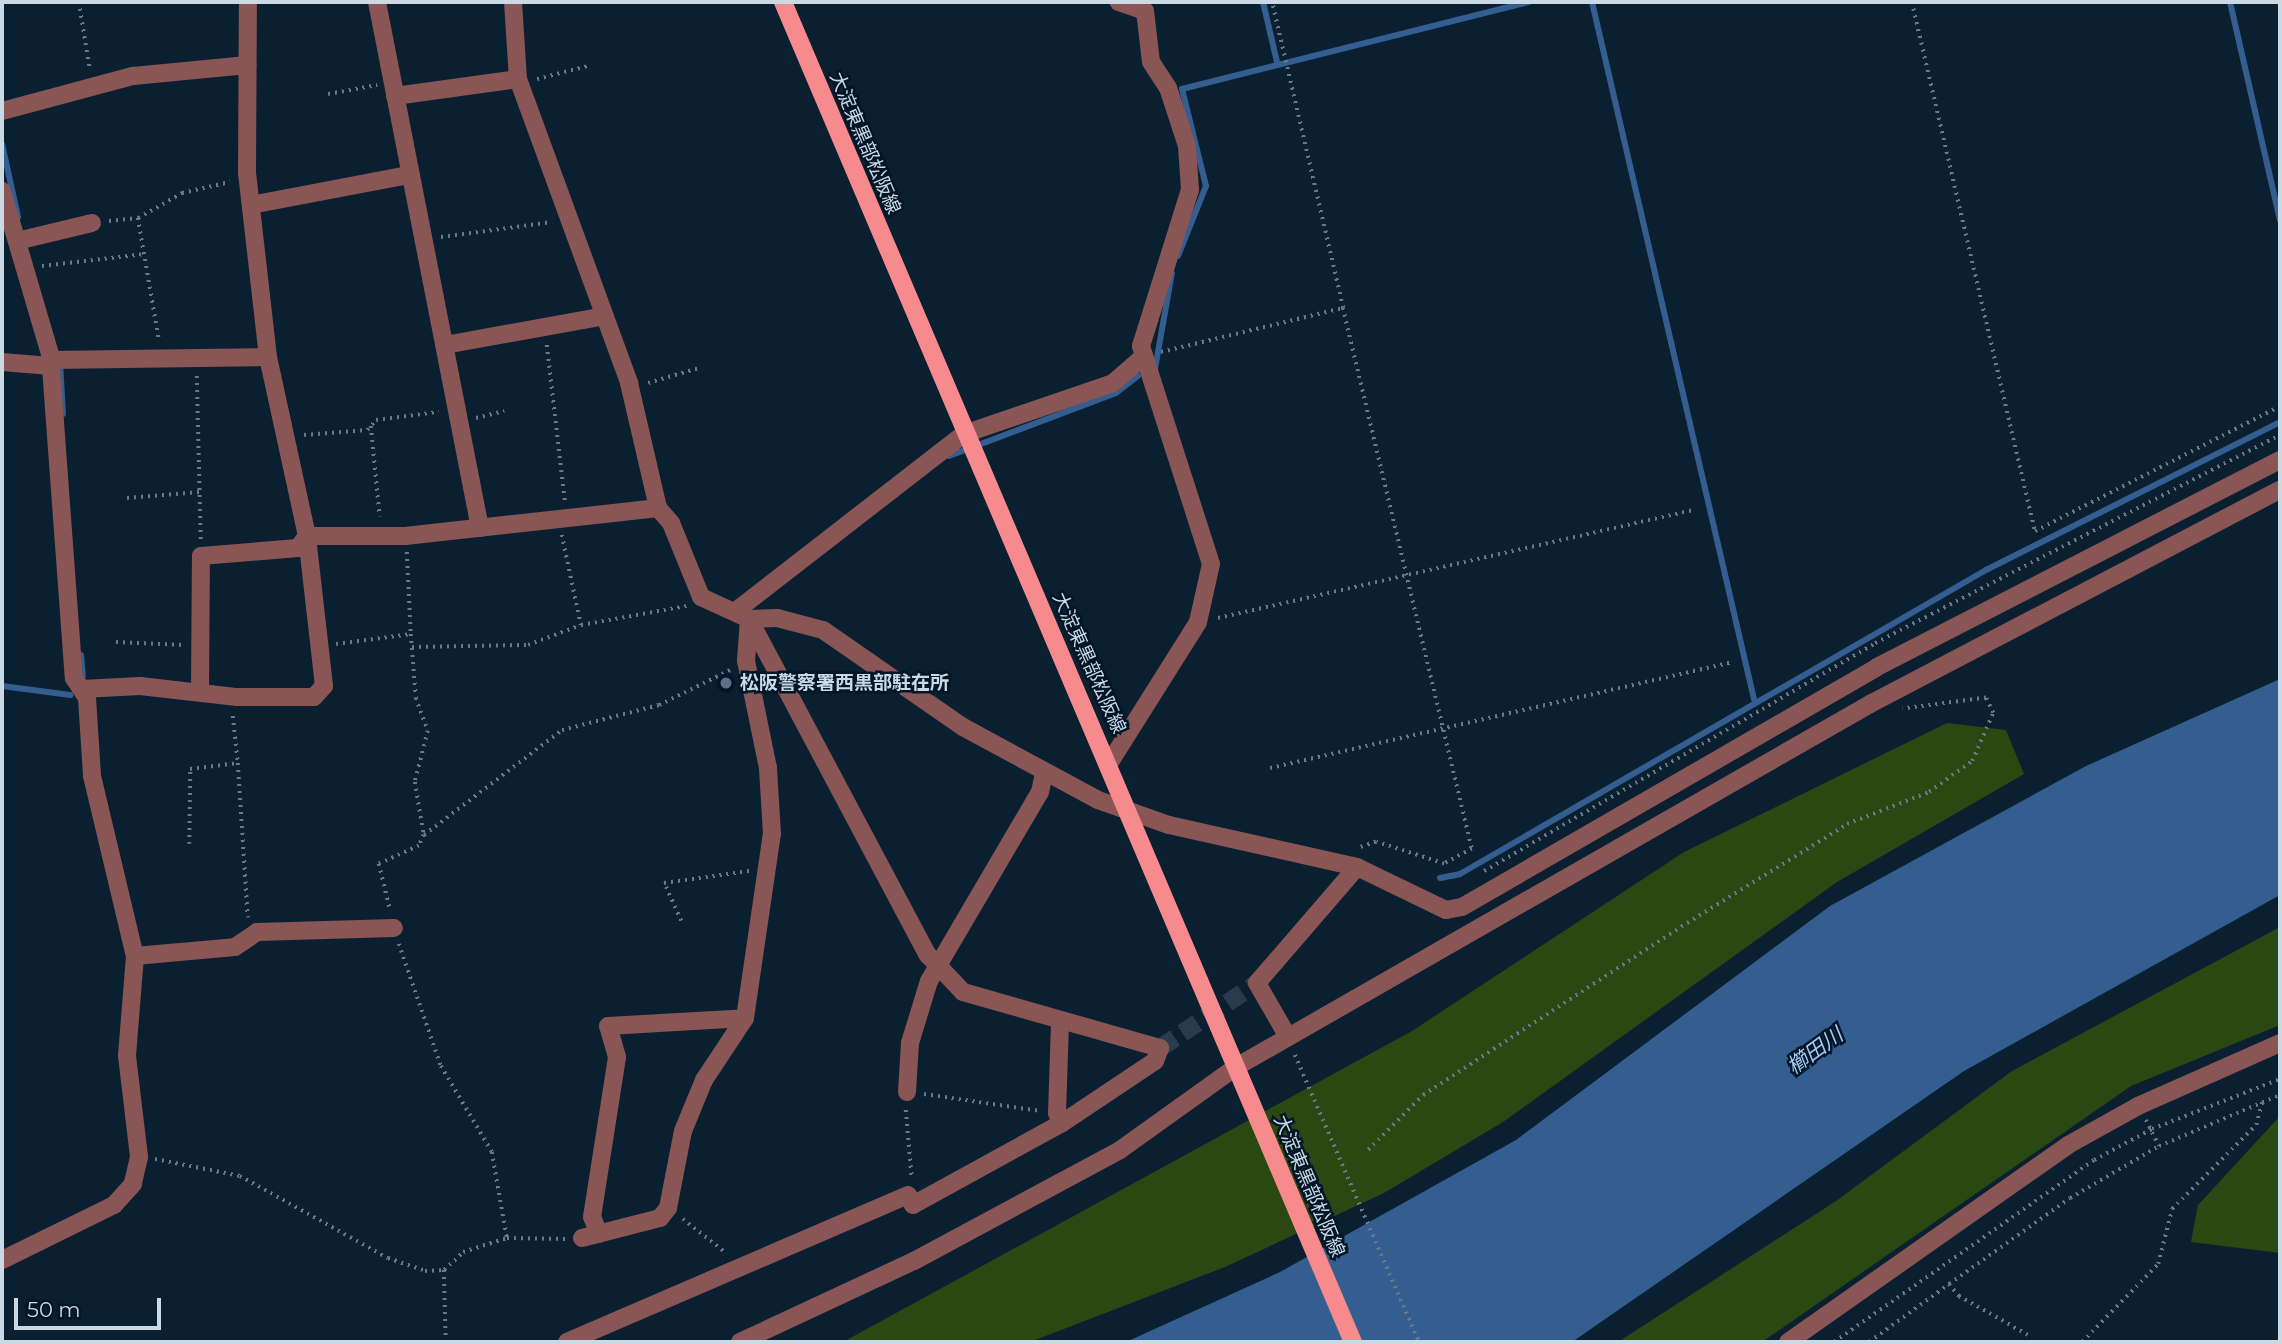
<!DOCTYPE html>
<meta charset="utf-8">
<style>
body{margin:0}
#map{position:relative;width:2282px;height:1344px;overflow:hidden;background:#0a2031;font-family:Montserrat,"Noto Sans JP",sans-serif}
div>[style]{position:absolute}
[style*='--x']{left:calc(var(--x)*1px);top:calc(var(--y)*1px);width:calc(var(--w)*1px);rotate:calc(var(--a)*1deg)}
.green>*{inset:0;background:#294812}
.water>*{inset:0;background:#345d90}
.stream>*{height:6px;margin:-3px;padding:0 3px;transform-origin:3px;border-radius:3px;background:#345d90}
.minor-tunnel>*{height:18px;margin-top:-9px;transform-origin:0;background:repeating-linear-gradient(90deg,#273c4c 0 18px,transparent 0 27px)}
.path>*{height:3.5px;margin-top:-1.75px;transform-origin:0;background:repeating-linear-gradient(90deg,#697b8a 0 2px,transparent 0 7px)}
.minor>*{height:18px;margin:-9px;padding:0 9px;transform-origin:9px;border-radius:9px;background:#895555}
.major>*{height:18px;margin:-9px;padding:0 9px;transform-origin:9px;border-radius:9px;background:#f68a8c}
.dots>*{width:19px;height:19px;translate:-50% -50%;box-sizing:border-box;border:4px solid #021627;border-radius:50%}
span{translate:-50% -50%;white-space:nowrap;text-align:center;line-height:1.15;-webkit-text-stroke:5px #021627;paint-order:stroke}
.street-label{font-size:19px;color:#cbd9e4}
.poi-label{font-size:19px;color:#cbd9e4;font-weight:700}
.left{translate:0 -50%;text-align:left}
.water-label{font-size:21px;color:#a7cbf8;font-style:italic}
.frame{position:absolute;inset:0;border:4px solid #cbd9e4;pointer-events:none}
.scale{position:absolute;left:14px;top:1298px;width:147px;height:32px;box-sizing:border-box;border:4px solid #cbd9e4;border-top:0;padding-left:9px;font-size:21px;line-height:24px;white-space:nowrap;color:#cbd9e4;-webkit-text-stroke:5px #021627;paint-order:stroke}
</style>
<div id="map">
<div class="green">
<div style="clip-path:polygon(1947px 723px,2006px 730px,2024px 774px,1837px 882px,1503px 1122px,1384px 1193px,1225px 1267px,1030px 1342px,843px 1342px,1412px 1031px,1684px 852px)"></div>
<div style="clip-path:polygon(2280px 927px,2280px 1025px,2131px 1086px,1762px 1342px,1618px 1342px,1836px 1201px,2012px 1071px)"></div>
<div style="clip-path:polygon(2280px 1116px,2280px 1253px,2191px 1242px,2198px 1205px)"></div>
</div>
<div class="water">
<div style="clip-path:polygon(2280px 679px,2280px 895px,1964px 1071px,1572px 1342px,1126px 1342px,1280px 1272px,1516px 1140px,1830px 906px,2086px 766px)"></div>
</div>
<div class="stream">
<div style="--x:1263;--y:2;--w:62;--a:76.9"></div>
<div style="--x:1592;--y:2;--w:716;--a:76.92"></div>
<div style="--x:2230;--y:2;--w:224;--a:77.1"></div>
<div style="--x:2;--y:144;--w:75;--a:77.6"></div>
<div style="--x:1178;--y:256;--w:75;--a:-68.2"></div>
<div style="--x:1206;--y:186;--w:100;--a:-103.9"></div>
<div style="--x:1182;--y:89;--w:357;--a:-14.1"></div>
<div style="--x:60;--y:362;--w:52;--a:86.7"></div>
<div style="--x:1155;--y:369;--w:97;--a:-80"></div>
<div style="--x:949;--y:456;--w:178;--a:-20.7"></div>
<div style="--x:1116;--y:393;--w:28;--a:-38"></div>
<div style="--x:81;--y:655;--w:21;--a:85"></div>
<div style="--x:2;--y:686;--w:69;--a:7.5"></div>
<div style="--x:1440;--y:878;--w:20;--a:-11"></div>
<div style="--x:1460;--y:874;--w:608;--a:-30.03"></div>
<div style="--x:1986;--y:570;--w:329;--a:-26.7"></div>
</div>
<div class="minor-tunnel">
<div style="--x:1160;--y:1048;--w:117;--a:-33.8"></div>
</div>
<div class="path">
<div style="--x:79;--y:2;--w:68;--a:80.7"></div>
<div style="--x:1912;--y:2;--w:543;--a:76.91"></div>
<div style="--x:2035;--y:531;--w:275;--a:-27"></div>
<div style="--x:537;--y:79;--w:53;--a:-14.3"></div>
<div style="--x:328;--y:94;--w:50;--a:-10.4"></div>
<div style="--x:138;--y:218;--w:124;--a:80.2"></div>
<div style="--x:109;--y:221;--w:29;--a:-6"></div>
<div style="--x:138;--y:218;--w:51;--a:-29.6"></div>
<div style="--x:182;--y:193;--w:49;--a:-12.9"></div>
<div style="--x:441;--y:237;--w:112;--a:-7.7"></div>
<div style="--x:42;--y:266;--w:103;--a:-6.7"></div>
<div style="--x:1343;--y:308;--w:556;--a:76.59"></div>
<div style="--x:1472;--y:849;--w:32;--a:152"></div>
<div style="--x:1444;--y:864;--w:71;--a:-162.1"></div>
<div style="--x:1376;--y:842;--w:18;--a:161"></div>
<div style="--x:547;--y:345;--w:157;--a:83.4"></div>
<div style="--x:1161;--y:352;--w:187;--a:-13.6"></div>
<div style="--x:1343;--y:308;--w:314;--a:-103.1"></div>
<div style="--x:197;--y:376;--w:164;--a:88.6"></div>
<div style="--x:648;--y:383;--w:53;--a:-16.4"></div>
<div style="--x:476;--y:418;--w:29;--a:-14"></div>
<div style="--x:371;--y:426;--w:91;--a:84.4"></div>
<div style="--x:304;--y:435;--w:63;--a:-4.5"></div>
<div style="--x:367;--y:430;--w:13;--a:-48"></div>
<div style="--x:376;--y:420;--w:63;--a:-7.4"></div>
<div style="--x:127;--y:498;--w:73;--a:-4.7"></div>
<div style="--x:562;--y:535;--w:92;--a:78.1"></div>
<div style="--x:407;--y:552;--w:82;--a:87.2"></div>
<div style="--x:1218;--y:618;--w:488;--a:-12.8"></div>
<div style="--x:116;--y:642;--w:68;--a:2.5"></div>
<div style="--x:336;--y:644;--w:76;--a:-7.6"></div>
<div style="--x:411;--y:634;--w:64;--a:85.5"></div>
<div style="--x:416;--y:698;--w:35;--a:70"></div>
<div style="--x:428;--y:731;--w:53;--a:104.3"></div>
<div style="--x:415;--y:782;--w:54;--a:80.4"></div>
<div style="--x:424;--y:835;--w:12;--a:114"></div>
<div style="--x:419;--y:846;--w:44;--a:155.8"></div>
<div style="--x:379;--y:864;--w:46;--a:76.3"></div>
<div style="--x:412;--y:647;--w:116;--a:-1"></div>
<div style="--x:528;--y:645;--w:57;--a:-20.7"></div>
<div style="--x:581;--y:625;--w:108;--a:-10.2"></div>
<div style="--x:233;--y:716;--w:47;--a:83.9"></div>
<div style="--x:1270;--y:768;--w:475;--a:-12.9"></div>
<div style="--x:424;--y:835;--w:173;--a:-37.3"></div>
<div style="--x:562;--y:730;--w:100;--a:-14.5"></div>
<div style="--x:659;--y:705;--w:79;--a:-26.2"></div>
<div style="--x:189;--y:844;--w:75;--a:-89.2"></div>
<div style="--x:190;--y:769;--w:48;--a:-7.1"></div>
<div style="--x:238;--y:763;--w:155;--a:86.3"></div>
<div style="--x:1484;--y:871;--w:453;--a:-30.2"></div>
<div style="--x:1875;--y:643;--w:455;--a:-27.2"></div>
<div style="--x:681;--y:921;--w:42;--a:-114.1"></div>
<div style="--x:664;--y:883;--w:86;--a:-8"></div>
<div style="--x:399;--y:944;--w:129;--a:71"></div>
<div style="--x:441;--y:1066;--w:100;--a:59.3"></div>
<div style="--x:492;--y:1152;--w:87;--a:80.1"></div>
<div style="--x:1295;--y:1055;--w:313;--a:66.6"></div>
<div style="--x:924;--y:1094;--w:118;--a:8.3"></div>
<div style="--x:906;--y:1110;--w:69;--a:85"></div>
<div style="--x:2146;--y:1120;--w:29;--a:63"></div>
<div style="--x:1368;--y:1150;--w:78;--a:-45"></div>
<div style="--x:1423;--y:1095;--w:315;--a:-33.1"></div>
<div style="--x:1687;--y:923;--w:188;--a:-31.7"></div>
<div style="--x:1847;--y:824;--w:88;--a:-21.3"></div>
<div style="--x:1929;--y:792;--w:53;--a:-35.8"></div>
<div style="--x:1972;--y:761;--w:52;--a:-66.4"></div>
<div style="--x:1993;--y:713;--w:17;--a:-115"></div>
<div style="--x:1986;--y:698;--w:84;--a:172.5"></div>
<div style="--x:155;--y:1159;--w:87;--a:11.3"></div>
<div style="--x:240;--y:1176;--w:169;--a:29"></div>
<div style="--x:388;--y:1258;--w:39;--a:19"></div>
<div style="--x:425;--y:1271;--w:19;--a:-3"></div>
<div style="--x:444;--y:1270;--w:26;--a:-43"></div>
<div style="--x:463;--y:1252;--w:46;--a:-17.7"></div>
<div style="--x:507;--y:1238;--w:59;--a:1"></div>
<div style="--x:683;--y:1219;--w:55;--a:38.3"></div>
<div style="--x:444;--y:1270;--w:72;--a:88.4"></div>
<div style="--x:1949;--y:1284;--w:148;--a:-35.4"></div>
<div style="--x:2070;--y:1198;--w:103;--a:-30.3"></div>
<div style="--x:2159;--y:1146;--w:131;--a:-22.9"></div>
<div style="--x:1834;--y:1342;--w:317;--a:-35"></div>
<div style="--x:2094;--y:1160;--w:66;--a:-28.1"></div>
<div style="--x:2152;--y:1129;--w:137;--a:-21.3"></div>
<div style="--x:1869;--y:1342;--w:99;--a:-35.9"></div>
<div style="--x:1949;--y:1284;--w:16;--a:50"></div>
<div style="--x:1959;--y:1296;--w:81;--a:29.4"></div>
<div style="--x:2082;--y:1342;--w:109;--a:-45.7"></div>
<div style="--x:2158;--y:1264;--w:57;--a:-75.7"></div>
<div style="--x:2172;--y:1209;--w:119;--a:-45"></div>
<div style="--x:2256;--y:1125;--w:24;--a:-75"></div>
</div>
<div class="minor">
<div style="--x:377;--y:2;--w:536;--a:78.92"></div>
<div style="--x:513;--y:2;--w:77;--a:86.3"></div>
<div style="--x:518;--y:79;--w:324;--a:69.9"></div>
<div style="--x:629;--y:383;--w:128;--a:76.9"></div>
<div style="--x:658;--y:508;--w:20;--a:49"></div>
<div style="--x:671;--y:523;--w:80;--a:67.9"></div>
<div style="--x:701;--y:597;--w:53;--a:24.6"></div>
<div style="--x:749;--y:619;--w:381;--a:62"></div>
<div style="--x:928;--y:955;--w:51;--a:46.6"></div>
<div style="--x:963;--y:992;--w:205;--a:15.9"></div>
<div style="--x:1160;--y:1048;--w:14;--a:111"></div>
<div style="--x:1155;--y:1061;--w:112;--a:146.3"></div>
<div style="--x:1062;--y:1123;--w:170;--a:151.2"></div>
<div style="--x:913;--y:1205;--w:11;--a:-117"></div>
<div style="--x:908;--y:1195;--w:371;--a:156.7"></div>
<div style="--x:395;--y:96;--w:124;--a:-7.9"></div>
<div style="--x:2;--y:111;--w:136;--a:-15"></div>
<div style="--x:133;--y:76;--w:115;--a:-5.5"></div>
<div style="--x:2;--y:191;--w:170;--a:73.6"></div>
<div style="--x:50;--y:354;--w:325;--a:85.8"></div>
<div style="--x:74;--y:678;--w:24;--a:57"></div>
<div style="--x:87;--y:698;--w:78;--a:86.3"></div>
<div style="--x:92;--y:776;--w:185;--a:76.6"></div>
<div style="--x:135;--y:956;--w:100;--a:94.6"></div>
<div style="--x:127;--y:1056;--w:102;--a:83.2"></div>
<div style="--x:139;--y:1157;--w:28;--a:103"></div>
<div style="--x:133;--y:1184;--w:28;--a:132"></div>
<div style="--x:114;--y:1205;--w:125;--a:153.8"></div>
<div style="--x:251;--y:205;--w:161;--a:-10.8"></div>
<div style="--x:17;--y:241;--w:77;--a:-13.5"></div>
<div style="--x:445;--y:345;--w:162;--a:-10.3"></div>
<div style="--x:51;--y:360;--w:217;--a:-0.8"></div>
<div style="--x:2;--y:362;--w:49;--a:4.7"></div>
<div style="--x:307;--y:536;--w:98;--a:0"></div>
<div style="--x:405;--y:536;--w:255;--a:-6.3"></div>
<div style="--x:737;--y:610;--w:287;--a:-37.8"></div>
<div style="--x:964;--y:434;--w:157;--a:-18.9"></div>
<div style="--x:1113;--y:383;--w:40;--a:-41"></div>
<div style="--x:749;--y:619;--w:28;--a:-2"></div>
<div style="--x:777;--y:618;--w:48;--a:14.6"></div>
<div style="--x:823;--y:630;--w:170;--a:34.7"></div>
<div style="--x:963;--y:727;--w:153;--a:28.4"></div>
<div style="--x:1098;--y:800;--w:75;--a:19.4"></div>
<div style="--x:1169;--y:825;--w:193;--a:12.6"></div>
<div style="--x:1357;--y:867;--w:99;--a:25.8"></div>
<div style="--x:1446;--y:910;--w:16;--a:-11"></div>
<div style="--x:1462;--y:907;--w:479;--a:-30"></div>
<div style="--x:1877;--y:667;--w:453;--a:-27.2"></div>
<div style="--x:82;--y:689;--w:58;--a:-3"></div>
<div style="--x:140;--y:686;--w:98;--a:6.5"></div>
<div style="--x:237;--y:697;--w:77;--a:0"></div>
<div style="--x:314;--y:697;--w:15;--a:-48"></div>
<div style="--x:324;--y:686;--w:151;--a:-96.5"></div>
<div style="--x:307;--y:536;--w:183;--a:-102.3"></div>
<div style="--x:268;--y:357;--w:185;--a:-96.5"></div>
<div style="--x:247;--y:173;--w:171;--a:-89.7"></div>
<div style="--x:200;--y:690;--w:134;--a:-89.6"></div>
<div style="--x:201;--y:556;--w:97;--a:-4.7"></div>
<div style="--x:298;--y:548;--w:15;--a:-53"></div>
<div style="--x:1110;--y:762;--w:165;--a:-57.8"></div>
<div style="--x:1198;--y:622;--w:59;--a:-77.4"></div>
<div style="--x:1211;--y:564;--w:229;--a:-107.8"></div>
<div style="--x:1141;--y:346;--w:164;--a:-72.6"></div>
<div style="--x:1190;--y:190;--w:44;--a:-93.9"></div>
<div style="--x:1187;--y:146;--w:61;--a:-108.1"></div>
<div style="--x:1168;--y:88;--w:31;--a:-123"></div>
<div style="--x:1151;--y:62;--w:51;--a:-96.7"></div>
<div style="--x:1145;--y:11;--w:28;--a:-161"></div>
<div style="--x:135;--y:956;--w:100;--a:-5.1"></div>
<div style="--x:235;--y:947;--w:27;--a:-34"></div>
<div style="--x:257;--y:932;--w:137;--a:-1.7"></div>
<div style="--x:1060;--y:1023;--w:90;--a:91.9"></div>
<div style="--x:1057;--y:1113;--w:11;--a:63"></div>
<div style="--x:1288;--y:1037;--w:62;--a:-119.9"></div>
<div style="--x:1257;--y:983;--w:153;--a:-49.2"></div>
<div style="--x:907;--y:1092;--w:49;--a:-86.5"></div>
<div style="--x:910;--y:1043;--w:65;--a:-73"></div>
<div style="--x:929;--y:981;--w:219;--a:-59.6"></div>
<div style="--x:1040;--y:792;--w:19;--a:-78"></div>
<div style="--x:599;--y:1234;--w:18;--a:-112"></div>
<div style="--x:592;--y:1217;--w:162;--a:-81.1"></div>
<div style="--x:617;--y:1057;--w:32;--a:-106"></div>
<div style="--x:608;--y:1026;--w:137;--a:-3.3"></div>
<div style="--x:582;--y:1238;--w:81;--a:-14.4"></div>
<div style="--x:660;--y:1218;--w:13;--a:-51"></div>
<div style="--x:668;--y:1208;--w:78;--a:-79"></div>
<div style="--x:683;--y:1131;--w:55;--a:-67.6"></div>
<div style="--x:704;--y:1080;--w:74;--a:-56.5"></div>
<div style="--x:745;--y:1018;--w:186;--a:-81.7"></div>
<div style="--x:772;--y:834;--w:66;--a:-93.5"></div>
<div style="--x:768;--y:768;--w:109;--a:-101.6"></div>
<div style="--x:746;--y:661;--w:42;--a:-85.9"></div>
<div style="--x:740;--y:1342;--w:192;--a:-25"></div>
<div style="--x:914;--y:1261;--w:234;--a:-28.3"></div>
<div style="--x:1120;--y:1150;--w:143;--a:-35.6"></div>
<div style="--x:1236;--y:1067;--w:731;--a:-29.79"></div>
<div style="--x:1870;--y:704;--w:462;--a:-27.6"></div>
<div style="--x:1788;--y:1342;--w:342;--a:-35.1"></div>
<div style="--x:2068;--y:1145;--w:80;--a:-29.1"></div>
<div style="--x:2138;--y:1106;--w:155;--a:-23.9"></div>
</div>
<div class="major">
<div style="--x:783;--y:2;--w:1456;--a:66.96"></div>
</div>
<div class="dots">
<div style="left:726px;top:683px;background:#5c6f8a"></div>
</div>
<div class="street-label">
<span style="left:865px;top:143px;rotate:67deg">大淀東黒部松阪線</span>
<span style="left:1089px;top:663px;rotate:66deg">大淀東黒部松阪線</span>
<span style="left:1309px;top:1186px;rotate:67deg">大淀東黒部松阪線</span>
</div>
<div class="poi-label">
<span class="left" style="left:740px;top:683px">松阪警察署西黒部駐在所</span>
</div>
<div class="water-label">
<span style="left:1815px;top:1051px;rotate:-36deg">櫛田川</span>
</div>
<div class="frame"></div>
<div class="scale">50 m</div>
</div>
